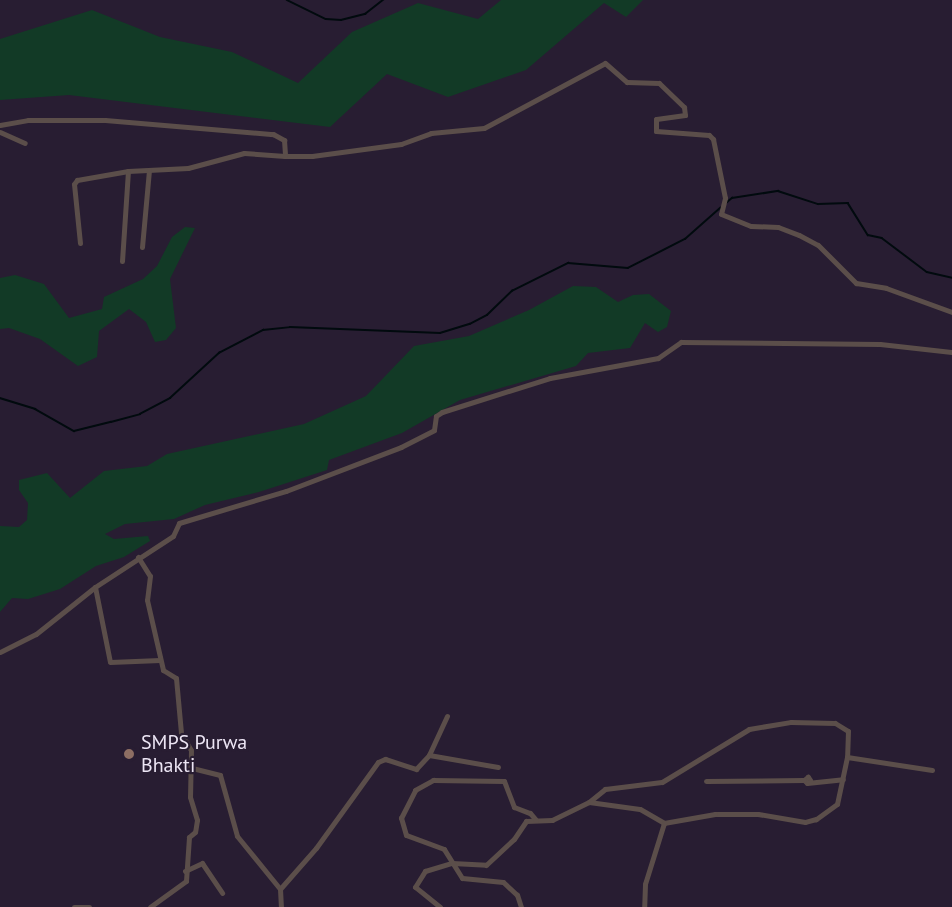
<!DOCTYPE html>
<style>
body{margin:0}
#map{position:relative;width:952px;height:907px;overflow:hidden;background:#281d32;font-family:"PT Sans",sans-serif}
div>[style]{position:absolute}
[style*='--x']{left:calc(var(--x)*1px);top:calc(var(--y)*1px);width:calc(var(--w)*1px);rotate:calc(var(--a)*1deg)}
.green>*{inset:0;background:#123a26}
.stream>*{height:1.5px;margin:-0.75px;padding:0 0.75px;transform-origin:0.75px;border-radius:0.75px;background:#010a0e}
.minor>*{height:5px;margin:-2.5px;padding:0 2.5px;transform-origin:2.5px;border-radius:2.5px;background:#5b4e4a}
.dots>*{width:16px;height:16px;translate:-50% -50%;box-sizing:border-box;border:3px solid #281d32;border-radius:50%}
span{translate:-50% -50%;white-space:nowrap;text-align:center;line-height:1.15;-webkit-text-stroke:4.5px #281d32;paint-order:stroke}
.poi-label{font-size:20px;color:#ece5f4}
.left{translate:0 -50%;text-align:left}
</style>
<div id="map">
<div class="green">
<div style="clip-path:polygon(501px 0,643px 0,626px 17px,604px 3px,526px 70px,448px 97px,387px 74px,330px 127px,69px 95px,0 100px,0 39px,92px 10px,160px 37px,232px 52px,298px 83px,352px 32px,418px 3px,478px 19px)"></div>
<div style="clip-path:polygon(185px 227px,195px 228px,170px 279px,176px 328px,166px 340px,155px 342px,146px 322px,129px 309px,99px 331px,97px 357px,78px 366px,40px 339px,9px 328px,0 329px,0 278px,15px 275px,44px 284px,69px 318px,102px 309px,104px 297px,143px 279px,157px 266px,172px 237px)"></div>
<div style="clip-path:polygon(573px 286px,596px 287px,618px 302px,633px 295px,649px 294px,671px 311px,667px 327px,658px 332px,645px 323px,630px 348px,588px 353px,576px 366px,460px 400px,402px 433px,329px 460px,327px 470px,259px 492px,205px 505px,174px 519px,125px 524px,105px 534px,114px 539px,148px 536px,150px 541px,124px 557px,96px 566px,60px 589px,28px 599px,12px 598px,0 612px,0 526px,19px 527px,27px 520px,28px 503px,19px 490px,19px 480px,47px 473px,70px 498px,104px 471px,147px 466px,167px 454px,304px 424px,366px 396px,414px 346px,469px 336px,529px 310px)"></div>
</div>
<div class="stream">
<div style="--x:287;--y:0;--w:43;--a:26"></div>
<div style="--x:326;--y:19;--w:15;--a:4"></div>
<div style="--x:341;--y:20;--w:25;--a:-14"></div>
<div style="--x:365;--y:14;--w:23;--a:-38"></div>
<div style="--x:726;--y:203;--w:8;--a:-40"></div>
<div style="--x:732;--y:198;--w:47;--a:-8.7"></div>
<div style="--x:778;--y:191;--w:42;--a:18"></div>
<div style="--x:818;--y:204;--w:30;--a:-2"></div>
<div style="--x:848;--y:203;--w:38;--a:58"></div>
<div style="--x:868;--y:235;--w:14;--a:12"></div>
<div style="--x:882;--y:238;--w:56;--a:37.1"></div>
<div style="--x:927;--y:272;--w:26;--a:13"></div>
<div style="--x:0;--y:398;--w:37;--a:17"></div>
<div style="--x:35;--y:409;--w:45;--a:29.4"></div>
<div style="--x:74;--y:431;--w:38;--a:-14"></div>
<div style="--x:111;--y:422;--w:30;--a:-15"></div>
<div style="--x:140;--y:414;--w:34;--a:-28"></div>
<div style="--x:170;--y:398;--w:67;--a:-42.6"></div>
<div style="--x:219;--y:353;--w:50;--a:-27.6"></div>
<div style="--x:263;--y:330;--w:27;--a:-6"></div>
<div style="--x:290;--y:327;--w:150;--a:2.3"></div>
<div style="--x:440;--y:333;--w:31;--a:-17"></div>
<div style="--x:470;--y:324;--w:19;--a:-28"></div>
<div style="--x:487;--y:315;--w:35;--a:-44"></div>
<div style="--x:512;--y:291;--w:63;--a:-26.6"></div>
<div style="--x:568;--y:263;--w:60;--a:4.8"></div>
<div style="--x:628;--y:268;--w:64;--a:-27"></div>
<div style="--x:685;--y:239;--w:47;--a:-41.5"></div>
</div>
<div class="minor">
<div style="--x:0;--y:125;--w:28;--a:-10"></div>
<div style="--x:28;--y:120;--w:77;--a:0"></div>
<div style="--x:105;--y:120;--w:169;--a:4.8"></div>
<div style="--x:273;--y:134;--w:13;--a:29"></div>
<div style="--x:284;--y:140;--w:16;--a:86"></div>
<div style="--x:285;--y:156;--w:27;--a:0"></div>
<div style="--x:312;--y:156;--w:90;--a:-7.7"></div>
<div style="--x:401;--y:144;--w:32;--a:-20"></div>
<div style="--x:431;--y:133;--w:53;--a:-5.4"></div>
<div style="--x:484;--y:128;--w:137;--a:-28.2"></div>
<div style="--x:605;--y:63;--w:29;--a:41"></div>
<div style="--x:627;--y:82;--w:32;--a:2"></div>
<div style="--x:659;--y:83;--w:35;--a:44"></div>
<div style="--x:684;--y:107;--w:8;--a:83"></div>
<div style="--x:685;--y:115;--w:29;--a:172"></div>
<div style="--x:656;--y:119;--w:12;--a:90"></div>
<div style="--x:656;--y:131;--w:53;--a:4.3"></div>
<div style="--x:709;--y:135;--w:6;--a:45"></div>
<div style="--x:713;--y:139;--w:60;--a:78.5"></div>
<div style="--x:725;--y:198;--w:16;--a:104"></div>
<div style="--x:721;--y:214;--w:32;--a:22"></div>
<div style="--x:751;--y:226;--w:27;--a:2"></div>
<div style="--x:778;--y:227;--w:22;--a:21"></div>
<div style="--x:799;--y:235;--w:21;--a:28"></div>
<div style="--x:818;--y:245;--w:54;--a:45"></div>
<div style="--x:856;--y:283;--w:30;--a:9"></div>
<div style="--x:886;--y:288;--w:70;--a:20"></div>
<div style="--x:0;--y:132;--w:27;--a:24"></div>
<div style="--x:80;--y:243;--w:59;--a:-95.8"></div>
<div style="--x:74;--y:184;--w:5;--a:-53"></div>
<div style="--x:77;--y:180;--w:52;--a:-10"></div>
<div style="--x:128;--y:171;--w:60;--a:-2.9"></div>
<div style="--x:188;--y:168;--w:58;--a:-15"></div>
<div style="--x:244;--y:153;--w:41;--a:4.2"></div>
<div style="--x:142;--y:247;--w:77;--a:-84.8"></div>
<div style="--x:122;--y:261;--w:90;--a:-86.2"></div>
<div style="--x:138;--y:557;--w:22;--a:58"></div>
<div style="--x:150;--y:576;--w:24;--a:97"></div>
<div style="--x:147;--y:600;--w:72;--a:77.1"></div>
<div style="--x:163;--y:670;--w:15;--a:32"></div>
<div style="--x:176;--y:678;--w:55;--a:84.8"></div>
<div style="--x:181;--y:733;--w:20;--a:60"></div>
<div style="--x:191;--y:750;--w:47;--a:91.2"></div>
<div style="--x:190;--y:797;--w:24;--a:73"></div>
<div style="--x:197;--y:820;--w:12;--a:99"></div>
<div style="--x:195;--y:832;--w:8;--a:140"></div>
<div style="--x:189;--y:837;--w:44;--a:93.9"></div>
<div style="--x:186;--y:881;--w:44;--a:144.2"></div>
<div style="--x:95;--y:587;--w:76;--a:78.7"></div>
<div style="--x:110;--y:662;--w:50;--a:-2.3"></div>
<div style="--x:0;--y:652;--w:40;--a:-26.6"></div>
<div style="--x:36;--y:634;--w:75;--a:-38.5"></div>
<div style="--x:95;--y:587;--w:93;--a:-33.2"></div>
<div style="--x:173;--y:536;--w:14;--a:-65"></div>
<div style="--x:179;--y:523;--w:112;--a:-16.7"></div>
<div style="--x:286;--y:491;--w:123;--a:-20.9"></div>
<div style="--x:401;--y:447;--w:37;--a:-27"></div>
<div style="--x:434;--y:430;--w:14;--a:-82"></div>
<div style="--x:436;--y:416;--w:7;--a:-34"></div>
<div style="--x:442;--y:412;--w:113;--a:-17.5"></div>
<div style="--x:550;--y:378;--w:110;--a:-10.5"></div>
<div style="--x:658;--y:358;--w:28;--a:-35"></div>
<div style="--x:681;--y:342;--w:199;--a:0.6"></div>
<div style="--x:880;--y:344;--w:72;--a:6.3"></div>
<div style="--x:447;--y:716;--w:43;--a:114.8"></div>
<div style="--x:429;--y:755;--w:70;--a:9.9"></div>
<div style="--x:847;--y:757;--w:86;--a:8.7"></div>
<div style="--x:188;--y:767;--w:33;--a:14"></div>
<div style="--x:220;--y:775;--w:63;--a:74.4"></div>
<div style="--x:237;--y:836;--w:68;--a:50.9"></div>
<div style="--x:280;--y:889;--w:18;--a:87"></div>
<div style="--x:810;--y:780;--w:4;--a:-124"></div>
<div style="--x:808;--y:777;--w:5;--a:143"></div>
<div style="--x:804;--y:780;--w:4;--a:45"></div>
<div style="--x:807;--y:783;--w:36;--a:-6"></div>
<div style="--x:706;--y:781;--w:98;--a:-0.6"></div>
<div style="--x:589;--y:802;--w:21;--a:-39"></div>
<div style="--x:605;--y:789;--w:57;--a:-7"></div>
<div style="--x:662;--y:782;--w:102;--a:-31.3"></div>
<div style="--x:749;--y:729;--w:43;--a:-9.5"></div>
<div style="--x:791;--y:722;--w:44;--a:1.3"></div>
<div style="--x:835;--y:723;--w:15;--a:32"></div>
<div style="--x:848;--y:731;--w:26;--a:92"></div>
<div style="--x:847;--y:757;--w:48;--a:102"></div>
<div style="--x:837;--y:804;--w:26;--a:144"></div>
<div style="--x:816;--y:819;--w:11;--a:165"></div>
<div style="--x:805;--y:822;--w:48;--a:-170.3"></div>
<div style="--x:758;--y:814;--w:43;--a:180"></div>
<div style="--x:715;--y:814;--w:52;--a:170"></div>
<div style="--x:185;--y:871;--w:19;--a:-25"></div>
<div style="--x:202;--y:863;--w:36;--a:56"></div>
<div style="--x:280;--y:889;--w:55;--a:-48.7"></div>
<div style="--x:316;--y:848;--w:106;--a:-54.2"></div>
<div style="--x:378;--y:762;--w:8;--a:-23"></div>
<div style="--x:385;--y:759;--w:33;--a:18"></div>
<div style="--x:416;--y:769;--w:19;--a:-47"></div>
<div style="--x:74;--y:907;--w:15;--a:0"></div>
<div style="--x:440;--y:907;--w:32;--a:-141"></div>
<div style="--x:415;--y:887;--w:19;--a:-58"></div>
<div style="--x:425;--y:871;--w:28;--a:-17"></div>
<div style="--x:452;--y:863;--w:34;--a:3"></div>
<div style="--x:486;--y:865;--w:38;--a:-43"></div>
<div style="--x:514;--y:839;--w:22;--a:-56"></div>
<div style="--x:526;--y:821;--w:26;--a:-2"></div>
<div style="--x:552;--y:820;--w:41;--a:-25.9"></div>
<div style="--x:589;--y:802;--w:51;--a:7.8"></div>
<div style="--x:640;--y:809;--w:28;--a:30"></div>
<div style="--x:664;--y:823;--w:64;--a:107.3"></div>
<div style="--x:645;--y:884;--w:23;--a:92"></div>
<div style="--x:521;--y:907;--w:13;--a:-108"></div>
<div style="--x:517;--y:895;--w:19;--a:-137"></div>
<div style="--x:503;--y:882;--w:41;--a:-174.4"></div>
<div style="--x:462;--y:878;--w:34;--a:-122"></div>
<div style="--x:444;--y:849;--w:40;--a:-159.8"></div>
<div style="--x:406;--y:835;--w:18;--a:-106"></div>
<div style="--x:401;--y:818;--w:31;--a:-63"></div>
<div style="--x:415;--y:790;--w:21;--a:-29"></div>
<div style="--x:433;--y:780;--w:71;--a:0.8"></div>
<div style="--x:504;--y:781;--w:28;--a:69"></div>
<div style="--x:514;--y:807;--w:17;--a:21"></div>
<div style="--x:530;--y:813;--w:9;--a:49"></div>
</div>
<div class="dots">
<div style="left:129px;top:754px;background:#8d6e63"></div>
</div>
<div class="poi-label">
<span class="left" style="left:141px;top:754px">SMPS Purwa<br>Bhakti</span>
</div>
</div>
